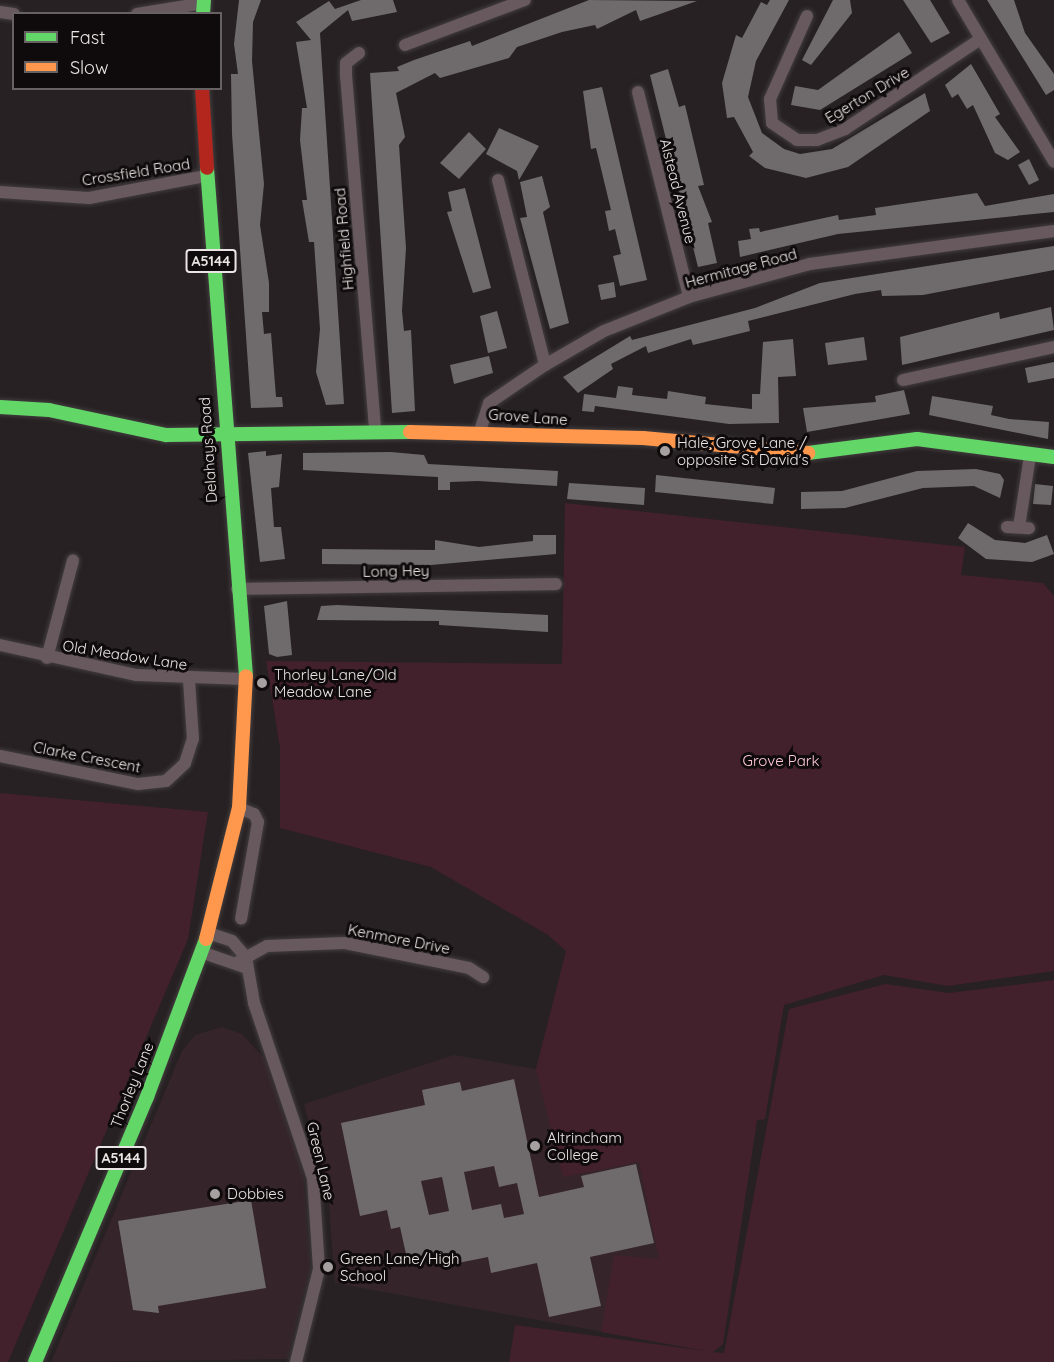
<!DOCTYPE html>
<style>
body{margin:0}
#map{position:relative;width:1054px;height:1362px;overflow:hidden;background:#272123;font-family:Quicksand,sans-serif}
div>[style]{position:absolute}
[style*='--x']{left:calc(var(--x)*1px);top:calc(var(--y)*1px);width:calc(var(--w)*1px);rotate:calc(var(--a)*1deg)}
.built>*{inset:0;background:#35252a}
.green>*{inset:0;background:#42202c}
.building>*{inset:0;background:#6f6a6c}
.roads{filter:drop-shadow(0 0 2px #423d3e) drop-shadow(0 0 2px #423d3e)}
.street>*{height:12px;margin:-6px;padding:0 6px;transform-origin:6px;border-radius:6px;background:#67595d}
.fast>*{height:14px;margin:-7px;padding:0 7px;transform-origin:7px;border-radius:7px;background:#63d668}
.slow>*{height:14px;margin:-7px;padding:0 7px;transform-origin:7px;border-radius:7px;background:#ff974d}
.jam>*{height:14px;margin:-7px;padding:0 7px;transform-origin:7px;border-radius:7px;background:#b3261e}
.dots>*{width:16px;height:16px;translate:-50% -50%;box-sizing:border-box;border:3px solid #0f0a0b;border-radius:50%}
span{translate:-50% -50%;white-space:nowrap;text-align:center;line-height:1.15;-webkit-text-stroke:6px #0f0a0b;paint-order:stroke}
.shield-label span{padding:2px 4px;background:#0f0a0b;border:2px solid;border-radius:4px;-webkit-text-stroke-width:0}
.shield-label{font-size:14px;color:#ebe4e5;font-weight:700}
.street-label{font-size:15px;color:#ebe4e5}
.poi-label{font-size:15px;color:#ebe4e5}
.left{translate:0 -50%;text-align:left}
.park-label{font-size:15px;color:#fdc9d7}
.legend{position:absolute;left:12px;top:12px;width:210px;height:78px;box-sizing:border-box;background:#0f0a0b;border:2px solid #676162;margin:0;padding:8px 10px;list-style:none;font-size:18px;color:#ebe4e5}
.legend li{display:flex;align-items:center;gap:12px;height:30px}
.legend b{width:30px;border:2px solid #676162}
</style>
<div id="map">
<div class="built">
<div style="clip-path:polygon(566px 953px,765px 1119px,757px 1120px,723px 1344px,713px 1352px,335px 1283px,328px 1194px,304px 1104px,454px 1055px,536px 1069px)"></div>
<div style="clip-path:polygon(222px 1027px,242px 1034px,264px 1058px,303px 1174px,310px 1268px,287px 1359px,51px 1362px,182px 1051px,195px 1035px)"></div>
</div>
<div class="green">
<div style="clip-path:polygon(565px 503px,965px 547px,961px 575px,1043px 583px,1054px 596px,1054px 971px,948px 986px,884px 975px,784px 1005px,765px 1119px,757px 1120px,723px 1344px,713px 1352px,724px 1353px,789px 1009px,885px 984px,949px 993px,1054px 980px,1054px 1362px,509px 1362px,515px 1325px,706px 1351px,601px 1332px,614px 1255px,659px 1259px,639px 1162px,563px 1177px,536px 1069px,566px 951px,548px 935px,431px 867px,280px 828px,280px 748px,266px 661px,562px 664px)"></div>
<div style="clip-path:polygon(0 793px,208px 812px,188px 939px,8px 1362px,0 1362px)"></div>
</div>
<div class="building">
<div style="clip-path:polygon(239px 0,261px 0,253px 22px,252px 61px,264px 184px,260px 225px,269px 283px,269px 312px,262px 312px,264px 334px,271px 333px,276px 397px,282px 397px,283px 407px,251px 408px,232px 134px,231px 74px,238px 74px,234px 44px)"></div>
<div style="clip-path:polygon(361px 0,393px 0,397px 12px,352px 21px,348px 10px,320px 33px,344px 404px,326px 405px,316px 372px,320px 329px,314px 242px,309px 242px,302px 200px,307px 200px,300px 140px,302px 108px,307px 108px,296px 42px,311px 40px,296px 22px,329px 1px,335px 9px)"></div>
<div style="clip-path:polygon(589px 0,697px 1px,640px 21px,636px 10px,597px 29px,595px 25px,562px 32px,517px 47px,509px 58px,440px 78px,435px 73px,396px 93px,405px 137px,399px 145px,406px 248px,402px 311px,404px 331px,411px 330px,415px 411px,392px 413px,370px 73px,399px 71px,397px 67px,414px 60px,470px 41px,472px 46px)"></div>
<div style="clip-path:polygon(770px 0,789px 0,756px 61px,748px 97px,762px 133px,784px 149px,800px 154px,832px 149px,925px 93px,930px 111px,848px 167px,806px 178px,765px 168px,749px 156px,753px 152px,734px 117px,727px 118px,722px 83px,736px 35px,742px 38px,761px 2px,767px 5px)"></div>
<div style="clip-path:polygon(833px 0,850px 0,852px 13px,811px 65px,802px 60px)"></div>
<div style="clip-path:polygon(903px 0,930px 0,950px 33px,931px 43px)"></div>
<div style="clip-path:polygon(987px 0,1014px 0,1025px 33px,1054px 74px,1054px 90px,1046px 95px)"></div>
<div style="clip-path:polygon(899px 32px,912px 53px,820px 110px,791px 105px,795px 86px,818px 90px)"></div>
<div style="clip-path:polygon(971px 64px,1000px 114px,995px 117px,1020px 152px,1008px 160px,995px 153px,973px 105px,967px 109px,958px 94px,952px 98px,945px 85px)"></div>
<div style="clip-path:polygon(668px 69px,679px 107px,685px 105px,704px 185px,698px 186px,712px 222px,708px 223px,717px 263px,698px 267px,650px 75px)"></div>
<div style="clip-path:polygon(602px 87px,647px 280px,620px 286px,613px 256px,621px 254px,615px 229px,609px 231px,605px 211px,611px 210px,596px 148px,591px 149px,583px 91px)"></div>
<div style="clip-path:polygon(499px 128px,539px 146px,519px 180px,517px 171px,486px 154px)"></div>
<div style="clip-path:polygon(469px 132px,486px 149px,459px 179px,440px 163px)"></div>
<div style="clip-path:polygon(1029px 159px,1039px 180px,1029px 185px,1018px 165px)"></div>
<div style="clip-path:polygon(542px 176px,550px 207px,543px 212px,569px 323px,550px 329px,520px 218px,527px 217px,520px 182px)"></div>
<div style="clip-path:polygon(465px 188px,491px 288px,473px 293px,447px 212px,452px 211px,448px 192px)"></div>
<div style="clip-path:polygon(977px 193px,985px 206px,1054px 194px,1054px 212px,838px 234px,740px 257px,738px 241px,751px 239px,749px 229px,759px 228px,760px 232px,838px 215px,839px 220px,876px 215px,875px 208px)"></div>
<div style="clip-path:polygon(1054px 246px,1054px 270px,923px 295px,882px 296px,881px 290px,855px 294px,748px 321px,750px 331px,693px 345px,691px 339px,648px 353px,646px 346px,611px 364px,613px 369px,578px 393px,563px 377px,630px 336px,632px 340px,755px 308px,820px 283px)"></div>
<div style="clip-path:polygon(614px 282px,616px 297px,601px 300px,598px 285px)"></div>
<div style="clip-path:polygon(1051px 307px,1054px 330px,902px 365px,900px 337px,999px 312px,1000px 319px)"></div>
<div style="clip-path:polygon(497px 311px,507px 348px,488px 353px,480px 316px)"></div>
<div style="clip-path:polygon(864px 337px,867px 360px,828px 365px,825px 343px)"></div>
<div style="clip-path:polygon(793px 339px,796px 376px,778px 377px,779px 423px,729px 424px,595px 406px,594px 412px,582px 411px,584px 394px,616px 398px,618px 386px,633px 388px,632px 395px,667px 399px,668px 391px,706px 397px,705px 404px,752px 409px,752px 394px,760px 394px,763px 342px)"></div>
<div style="clip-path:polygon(489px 356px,493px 373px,454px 384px,450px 365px)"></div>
<div style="clip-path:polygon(1054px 362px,1054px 378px,1028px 383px,1025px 368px)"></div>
<div style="clip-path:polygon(904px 390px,910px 414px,807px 432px,803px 408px,876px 402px,875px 396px)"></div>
<div style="clip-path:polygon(932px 396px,993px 406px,991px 415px,1009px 419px,1049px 422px,1048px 439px,929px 415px)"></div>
<div style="clip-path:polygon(266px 451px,266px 456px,282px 454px,279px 487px,271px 488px,274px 527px,281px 527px,285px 559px,260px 562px,248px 453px)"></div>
<div style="clip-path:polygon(391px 452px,424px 455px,428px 464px,558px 471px,557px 486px,478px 481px,450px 482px,450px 490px,438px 490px,438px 477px,303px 470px,303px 453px)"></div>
<div style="clip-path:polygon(976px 469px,1000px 474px,1004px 480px,1000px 498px,974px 486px,923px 488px,845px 508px,801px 509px,801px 492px,842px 491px,917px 471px)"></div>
<div style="clip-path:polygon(656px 475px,775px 488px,773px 504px,655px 492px)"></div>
<div style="clip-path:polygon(569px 483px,645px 488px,644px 505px,567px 499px)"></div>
<div style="clip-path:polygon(1035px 484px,1053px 486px,1051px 505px,1033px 504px)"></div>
<div style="clip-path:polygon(968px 523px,995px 540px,1025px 543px,1047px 535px,1054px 554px,1032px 562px,986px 559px,958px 538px)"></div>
<div style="clip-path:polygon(533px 535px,556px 535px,556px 554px,431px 565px,322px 564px,322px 549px,435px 550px,435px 540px,479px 547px,533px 541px)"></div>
<div style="clip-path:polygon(287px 601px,292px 655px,277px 657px,269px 654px,264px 606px)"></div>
<div style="clip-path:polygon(337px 605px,548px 615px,548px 632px,439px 625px,439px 621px,317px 620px,321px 606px)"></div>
<div style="clip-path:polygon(evenodd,514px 1079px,539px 1197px,584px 1187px,581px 1176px,636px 1164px,654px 1243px,590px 1257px,601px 1306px,549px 1317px,537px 1263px,491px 1273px,488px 1257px,443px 1266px,441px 1256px,408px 1263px,400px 1227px,391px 1229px,387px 1210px,360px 1216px,341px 1123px,425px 1105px,422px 1090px,460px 1082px,462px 1091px,514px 1079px,494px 1166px,499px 1187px,517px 1183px,524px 1214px,504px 1218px,501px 1204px,472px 1210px,464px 1172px,494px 1166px,514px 1079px,442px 1177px,449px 1211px,429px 1215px,421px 1181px,442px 1177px)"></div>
<div style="clip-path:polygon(251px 1200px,266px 1288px,158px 1306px,159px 1313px,133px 1310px,118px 1221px)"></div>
</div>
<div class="roads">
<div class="street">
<div style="--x:958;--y:0;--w:188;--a:59.3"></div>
<div style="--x:0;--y:12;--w:14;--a:8"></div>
<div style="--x:137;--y:14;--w:68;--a:-9.3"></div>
<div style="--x:807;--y:16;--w:91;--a:114"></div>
<div style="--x:770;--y:99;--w:24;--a:85"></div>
<div style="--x:772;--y:123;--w:30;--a:34"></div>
<div style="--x:797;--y:140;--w:20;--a:0"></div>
<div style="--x:817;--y:140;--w:30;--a:-21"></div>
<div style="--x:845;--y:129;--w:161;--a:-33.6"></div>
<div style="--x:405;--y:45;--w:128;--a:-20.6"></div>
<div style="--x:359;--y:53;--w:16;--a:142"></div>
<div style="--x:346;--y:63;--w:12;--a:90"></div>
<div style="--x:346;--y:75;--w:354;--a:85.3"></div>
<div style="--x:638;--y:92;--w:211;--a:76"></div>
<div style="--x:498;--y:180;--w:191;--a:75.7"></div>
<div style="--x:0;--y:192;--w:89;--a:3.9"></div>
<div style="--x:89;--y:198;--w:118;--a:-10.7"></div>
<div style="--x:903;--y:380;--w:155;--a:-12.3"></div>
<div style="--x:480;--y:431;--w:29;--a:-72"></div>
<div style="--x:489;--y:403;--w:68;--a:-34.2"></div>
<div style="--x:545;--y:365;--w:68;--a:-30"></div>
<div style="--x:604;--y:331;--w:92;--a:-21.8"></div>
<div style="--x:689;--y:297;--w:125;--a:-15.3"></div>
<div style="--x:810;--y:264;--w:246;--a:-7.7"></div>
<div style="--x:1007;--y:527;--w:22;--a:3"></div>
<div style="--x:1019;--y:527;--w:72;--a:-81.2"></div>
<div style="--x:237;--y:589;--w:319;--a:-0.9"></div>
<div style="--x:0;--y:645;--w:140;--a:12.4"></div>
<div style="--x:137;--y:675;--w:109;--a:2.1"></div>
<div style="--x:47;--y:658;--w:101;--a:-75.1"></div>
<div style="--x:0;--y:756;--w:141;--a:11.5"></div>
<div style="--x:138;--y:784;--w:28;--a:-6"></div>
<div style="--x:166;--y:781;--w:26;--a:-43"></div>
<div style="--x:185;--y:763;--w:25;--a:-72"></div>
<div style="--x:193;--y:739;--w:58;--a:-93.9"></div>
<div style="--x:239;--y:808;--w:16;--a:22"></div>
<div style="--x:254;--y:814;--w:9;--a:63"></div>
<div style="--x:258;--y:822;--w:98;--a:99.9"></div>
<div style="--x:208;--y:933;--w:25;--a:18"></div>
<div style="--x:232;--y:941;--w:21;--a:49"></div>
<div style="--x:246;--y:957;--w:47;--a:80.1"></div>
<div style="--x:254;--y:1003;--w:185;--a:71.4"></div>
<div style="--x:313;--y:1178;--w:91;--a:86.2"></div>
<div style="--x:319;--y:1269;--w:96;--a:103.9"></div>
<div style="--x:201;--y:952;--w:46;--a:19.2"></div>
<div style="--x:238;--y:962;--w:33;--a:-29"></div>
<div style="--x:267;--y:946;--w:78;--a:-2.2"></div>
<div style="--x:345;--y:943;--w:126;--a:11.4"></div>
<div style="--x:469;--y:968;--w:17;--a:33"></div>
</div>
<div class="fast">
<div style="--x:203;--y:14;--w:14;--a:-86"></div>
<div style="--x:207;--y:168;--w:509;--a:85.61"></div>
<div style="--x:0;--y:407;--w:49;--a:3.5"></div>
<div style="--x:49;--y:410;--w:120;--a:12.1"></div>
<div style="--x:166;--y:435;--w:244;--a:-0.7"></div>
<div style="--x:808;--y:453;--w:110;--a:-7.3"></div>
<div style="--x:917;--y:439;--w:138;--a:7.5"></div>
<div style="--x:35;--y:1362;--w:288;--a:-67.1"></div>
<div style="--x:147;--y:1097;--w:169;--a:-69.5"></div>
</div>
<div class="slow">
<div style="--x:410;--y:432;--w:233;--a:1.5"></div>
<div style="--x:643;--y:438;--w:166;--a:5.2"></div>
<div style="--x:206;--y:939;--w:135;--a:-75.9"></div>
<div style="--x:239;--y:808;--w:132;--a:-87"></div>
</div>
<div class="jam">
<div style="--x:202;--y:88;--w:80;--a:86.4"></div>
</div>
</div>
<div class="dots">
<div style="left:665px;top:451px;background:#a6a0a1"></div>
<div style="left:262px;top:683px;background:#a6a0a1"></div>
<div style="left:535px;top:1146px;background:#a6a0a1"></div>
<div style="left:215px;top:1194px;background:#a6a0a1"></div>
<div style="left:328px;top:1267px;background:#a6a0a1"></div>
</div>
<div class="shield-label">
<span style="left:211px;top:261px">A5144</span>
<span style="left:121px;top:1158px">A5144</span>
</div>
<div class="street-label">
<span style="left:867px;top:95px;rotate:-31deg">Egerton Drive</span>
<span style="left:136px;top:172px;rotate:-9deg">Crossfield Road</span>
<span style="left:678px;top:191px;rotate:76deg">Alstead Avenue</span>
<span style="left:344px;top:239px;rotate:-95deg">Highfield Road</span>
<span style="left:741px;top:268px;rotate:-15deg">Hermitage Road</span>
<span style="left:528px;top:417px;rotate:4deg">Grove Lane</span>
<span style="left:208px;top:450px;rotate:-94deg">Delahays Road</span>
<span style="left:396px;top:571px;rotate:-1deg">Long Hey</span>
<span style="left:125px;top:655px;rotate:9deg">Old Meadow Lane</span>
<span style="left:87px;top:757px;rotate:11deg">Clarke Crescent</span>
<span style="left:399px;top:939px;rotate:11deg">Kenmore Drive</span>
<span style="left:132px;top:1085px;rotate:-68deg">Thorley Lane</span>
<span style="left:321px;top:1161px;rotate:77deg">Green Lane</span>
</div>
<div class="poi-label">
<span class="left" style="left:677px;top:451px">Hale, Grove Lane /<br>opposite St David's</span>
<span class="left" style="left:274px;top:683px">Thorley Lane/Old<br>Meadow Lane</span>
<span class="left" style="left:547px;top:1146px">Altrincham<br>College</span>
<span class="left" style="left:227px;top:1194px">Dobbies</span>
<span class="left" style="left:340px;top:1267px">Green Lane/High<br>School</span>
</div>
<div class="park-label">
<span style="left:781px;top:761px">Grove Park</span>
</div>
<ul class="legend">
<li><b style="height:8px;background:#63d668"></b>Fast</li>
<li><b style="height:8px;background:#ff974d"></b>Slow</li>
</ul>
</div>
